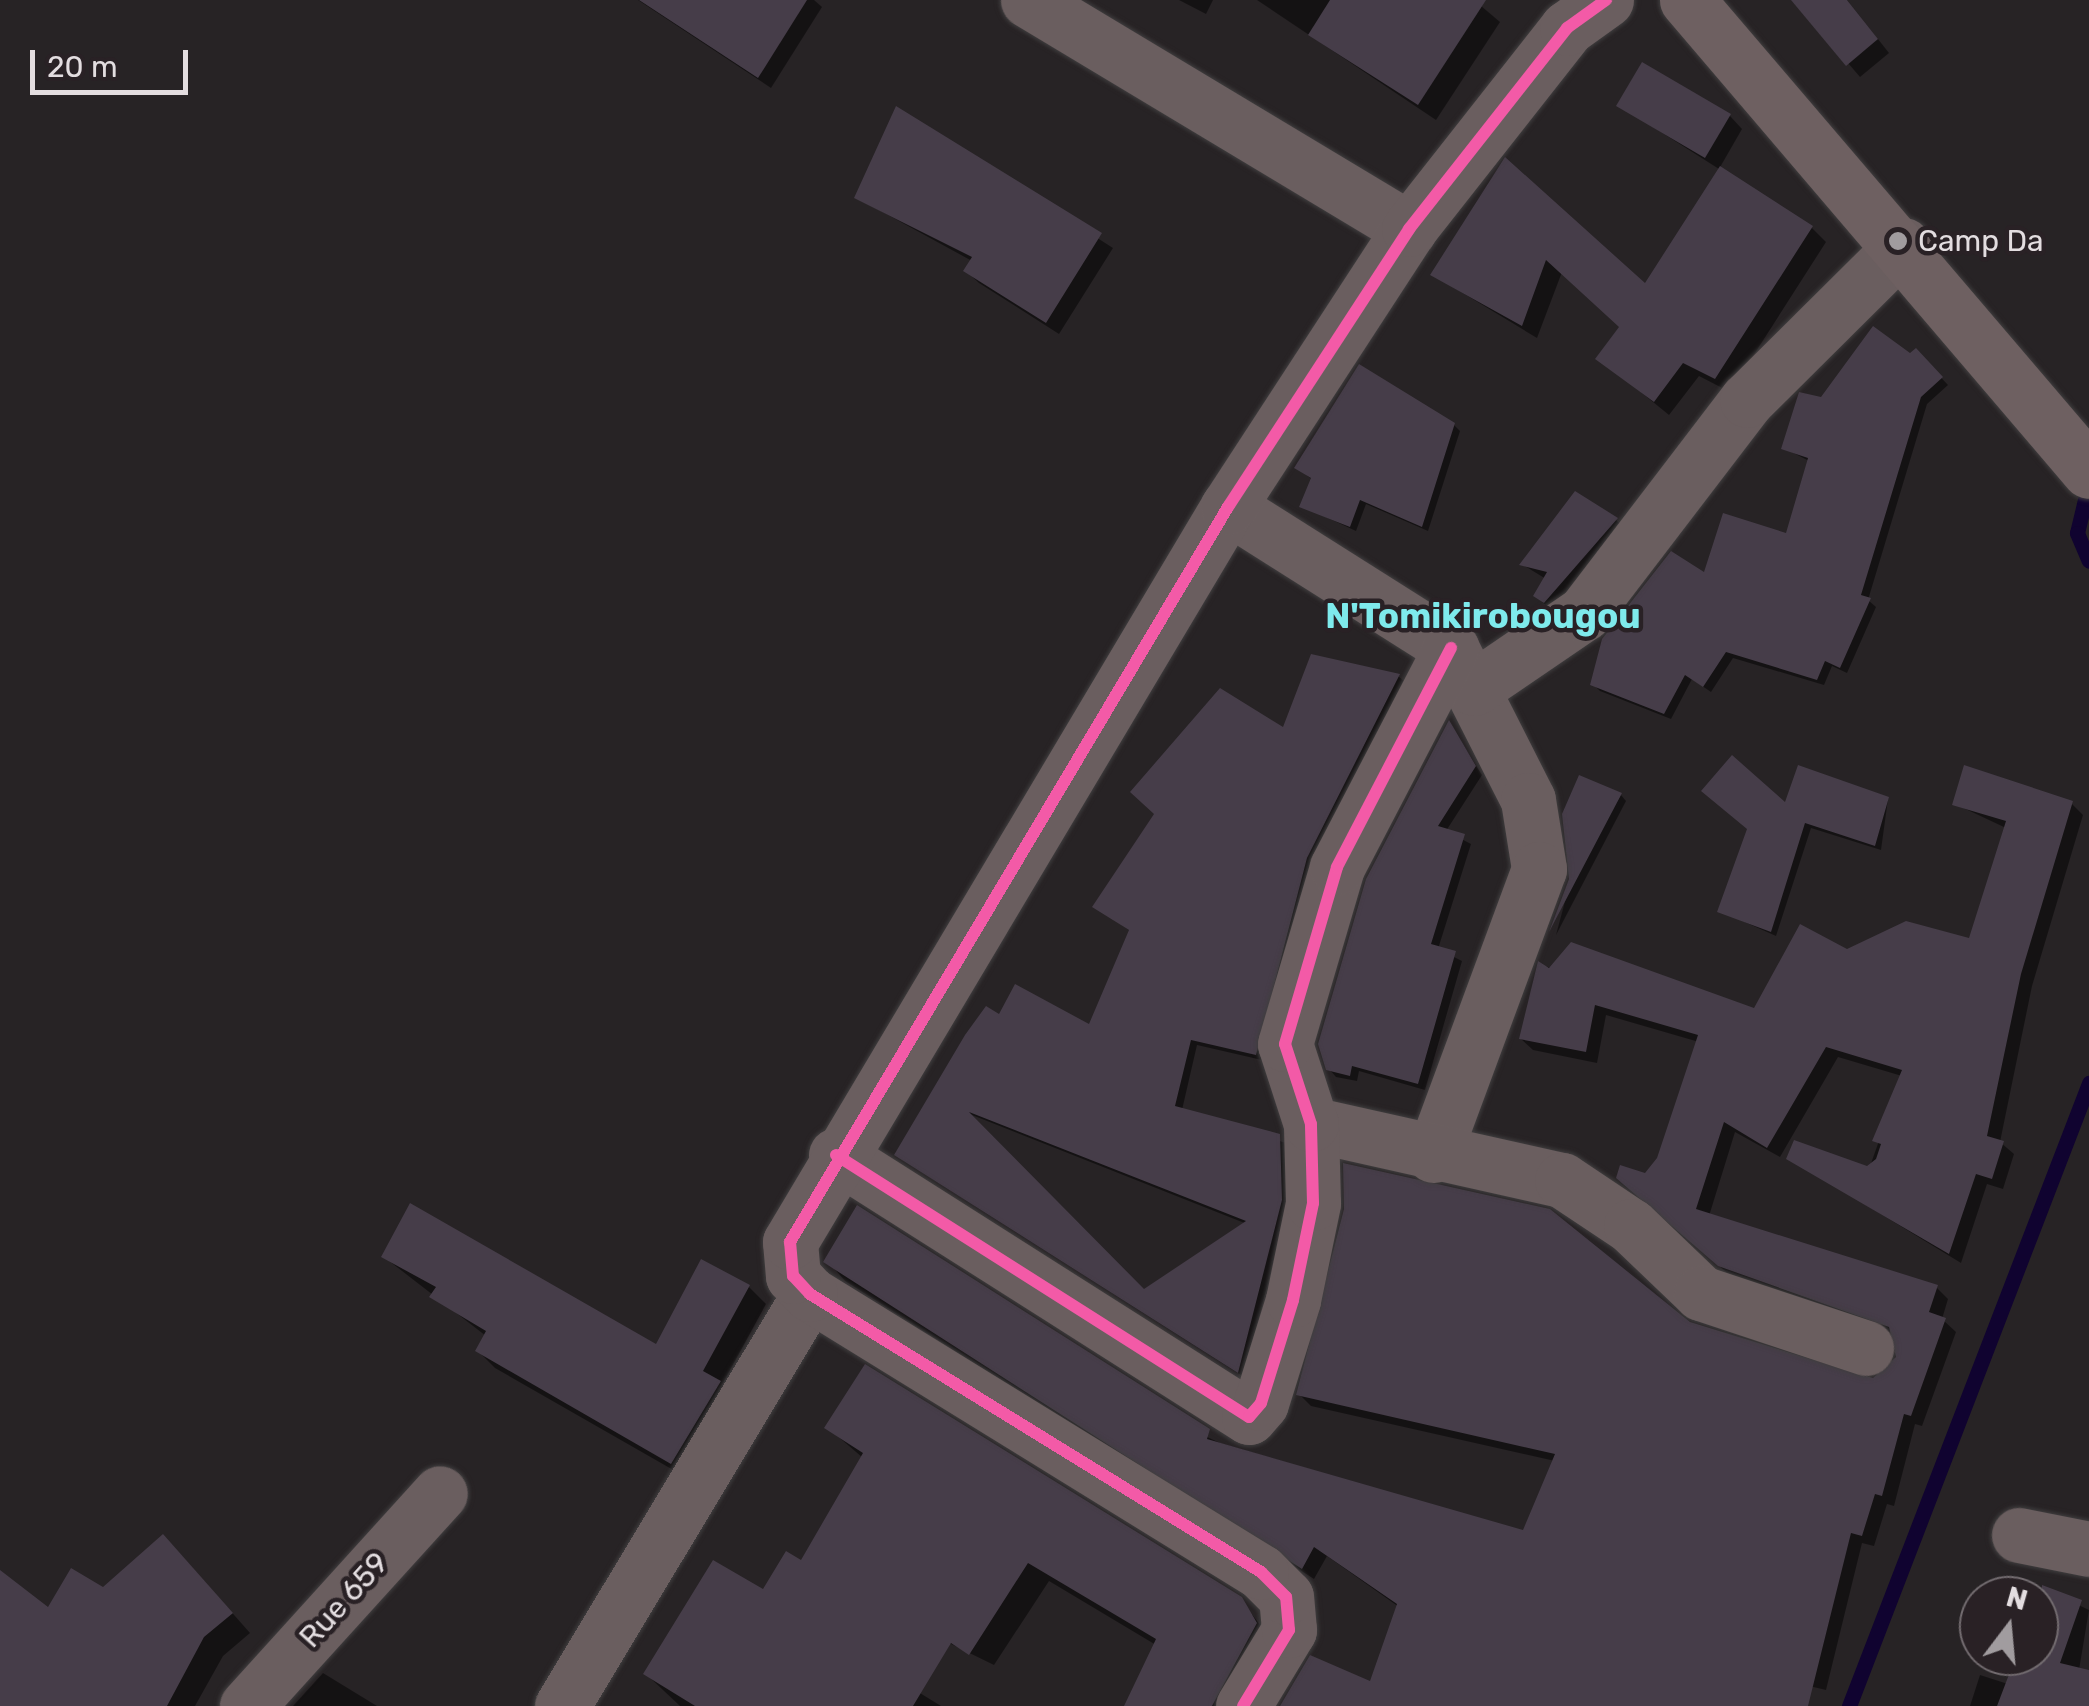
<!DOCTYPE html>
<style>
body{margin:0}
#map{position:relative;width:2089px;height:1706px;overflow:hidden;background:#272325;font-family:Rubik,sans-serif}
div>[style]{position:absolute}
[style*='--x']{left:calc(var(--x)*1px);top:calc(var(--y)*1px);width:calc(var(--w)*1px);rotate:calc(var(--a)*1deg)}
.shadow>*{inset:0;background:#0007}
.stream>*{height:15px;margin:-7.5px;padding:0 7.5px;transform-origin:7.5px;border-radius:7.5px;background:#100330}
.building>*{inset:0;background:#463d49}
.roads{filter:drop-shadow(0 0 2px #403e3f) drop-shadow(0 0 2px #403e3f)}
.street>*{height:55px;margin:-27.5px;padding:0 27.5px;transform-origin:27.5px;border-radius:27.5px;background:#6a5e5f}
.secondary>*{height:55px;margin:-27.5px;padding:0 27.5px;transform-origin:27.5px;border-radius:27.5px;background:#6e6061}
.cycleway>*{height:12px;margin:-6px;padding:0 6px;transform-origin:6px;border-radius:6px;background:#f35aa7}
.dots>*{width:28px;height:28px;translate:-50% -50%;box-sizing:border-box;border:5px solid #292125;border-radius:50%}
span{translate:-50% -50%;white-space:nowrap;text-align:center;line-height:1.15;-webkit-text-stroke:9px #292125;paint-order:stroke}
.poi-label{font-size:30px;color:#e3dde0}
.left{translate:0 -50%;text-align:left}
.street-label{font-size:30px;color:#e3dde0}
.quarter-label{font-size:35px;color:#7eeaec;font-weight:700}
.north{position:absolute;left:1959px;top:1576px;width:100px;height:100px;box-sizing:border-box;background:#292125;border:2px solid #736c70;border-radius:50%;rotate:16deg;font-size:28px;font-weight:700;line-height:40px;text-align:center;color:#e3dde0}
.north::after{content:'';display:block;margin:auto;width:35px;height:45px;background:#a19c9f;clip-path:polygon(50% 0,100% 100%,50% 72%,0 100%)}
.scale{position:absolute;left:30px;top:50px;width:158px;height:45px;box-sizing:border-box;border:5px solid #e3dde0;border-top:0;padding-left:12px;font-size:30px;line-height:35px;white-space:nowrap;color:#e3dde0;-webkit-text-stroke:8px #292125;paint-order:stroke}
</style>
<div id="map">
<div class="shadow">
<div style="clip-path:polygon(638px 0,814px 0,822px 7px,771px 88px)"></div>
<div style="clip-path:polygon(1179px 0,1213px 0,1206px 14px)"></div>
<div style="clip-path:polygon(1257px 0,1474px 0,1500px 22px,1436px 120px)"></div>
<div style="clip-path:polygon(1794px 0,1847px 0,1889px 53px,1860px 77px)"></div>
<div style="clip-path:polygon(1620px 106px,1730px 116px,1742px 129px,1719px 169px)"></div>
<div style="clip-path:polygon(897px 110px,1113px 248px,1059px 334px,979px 283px,966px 271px,972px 261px,857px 198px)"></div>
<div style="clip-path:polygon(1506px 161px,1645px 287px,1812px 228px,1826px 242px,1730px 392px,1699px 376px,1669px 415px,1599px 358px,1622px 327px,1562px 272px,1537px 338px,1433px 275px)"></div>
<div style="clip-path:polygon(1916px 351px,1948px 385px,1927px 404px,1868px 600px,1876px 607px,1847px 673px,1832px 666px,1824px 685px,1733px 658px,1711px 692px,1692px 679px,1671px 719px,1600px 691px,1593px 684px,1705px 576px,1788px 536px,1809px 461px,1784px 448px,1822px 399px)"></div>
<div style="clip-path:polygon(1454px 425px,1460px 431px,1428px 531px,1366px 504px,1356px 531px,1302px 506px,1313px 480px,1297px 468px)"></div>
<div style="clip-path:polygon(1616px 520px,1627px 531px,1556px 612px,1547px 607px,1536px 595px,1546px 579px,1523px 565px)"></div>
<div style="clip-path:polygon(evenodd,1398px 676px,1405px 682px,1262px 1060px,1197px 1045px,1182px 1110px,1286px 1143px,1287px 1208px,1244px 1377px,904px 1161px,1000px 1017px,1091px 1028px,1132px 932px,1095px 907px,1284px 731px,1398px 676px,967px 1113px,1247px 1224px,1144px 1292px,967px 1113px)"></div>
<div style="clip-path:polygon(1450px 724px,1482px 775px,1446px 831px,1471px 844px,1438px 949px,1462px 961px,1425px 1090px,1359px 1071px,1357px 1081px,1336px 1077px,1329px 1069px)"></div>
<div style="clip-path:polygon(1621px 795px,1626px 801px,1556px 935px,1571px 879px)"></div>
<div style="clip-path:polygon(1888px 799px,1881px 850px,1811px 828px,1776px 936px,1720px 911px,1787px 806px)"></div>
<div style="clip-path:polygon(2071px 803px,2083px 815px,2032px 986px,2000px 1142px,2014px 1154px,2003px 1189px,1987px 1184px,1961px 1263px,1789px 1158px,1869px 1169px,1902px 1076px,1838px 1057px,1780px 1157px,1735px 1132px,1709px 1216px,1937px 1288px,1948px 1299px,1942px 1319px,1956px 1332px,1922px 1426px,1915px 1424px,1894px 1506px,1887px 1504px,1874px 1546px,1862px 1543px,1826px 1690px,1805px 1685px,1795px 1706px,1281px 1706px,1372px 1685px,1399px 1607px,1327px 1556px,1314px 1579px,845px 1281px,826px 1259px,1220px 1443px,1525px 1533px,1555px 1461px,1311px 1406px,1299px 1394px,1689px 1325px,1874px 1381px,1899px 1358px,1893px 1334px,1732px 1277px,1631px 1190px,1659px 1159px,1699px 1042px,1606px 1015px,1597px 1063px,1533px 1050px,1521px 1039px,1539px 965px,1755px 1012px,1847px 952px,1970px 941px,2006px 828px,1955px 804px)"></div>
<div style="clip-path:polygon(384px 1257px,657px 1347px,749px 1287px,766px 1304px,722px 1385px,737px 1400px,689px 1479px,495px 1368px,478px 1351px,486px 1336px)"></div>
<div style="clip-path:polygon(827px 1427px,1240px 1599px,1275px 1644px,1237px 1706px,1127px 1706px,1156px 1645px,1049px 1581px,994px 1665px,865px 1602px,842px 1645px,941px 1706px,680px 1706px,646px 1674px,802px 1563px,863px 1458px)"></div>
<div style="clip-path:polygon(182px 1556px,250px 1633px,223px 1656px,195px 1706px,0 1706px,0 1639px)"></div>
<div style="clip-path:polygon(2043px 1588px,2089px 1610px,2079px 1670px,2089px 1673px,2089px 1706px,1970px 1706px,1980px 1675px,2008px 1684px,2018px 1656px,2039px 1656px)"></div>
<div style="clip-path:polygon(323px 1673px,377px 1706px,293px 1706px)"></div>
</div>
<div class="stream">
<div style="--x:2089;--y:483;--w:51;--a:103.5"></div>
<div style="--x:2077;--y:533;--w:30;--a:67"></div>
<div style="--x:1849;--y:1706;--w:668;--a:-68.93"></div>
</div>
<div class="building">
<div style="clip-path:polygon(639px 0,807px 0,758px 78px)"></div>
<div style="clip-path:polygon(1330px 0,1486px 0,1418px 105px,1308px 35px)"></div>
<div style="clip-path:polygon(1791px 0,1847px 0,1878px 39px,1846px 66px)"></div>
<div style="clip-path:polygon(1642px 62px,1731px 114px,1705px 158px,1616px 106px)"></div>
<div style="clip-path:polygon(896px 106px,1102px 233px,1046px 323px,963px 271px,972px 257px,854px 198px)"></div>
<div style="clip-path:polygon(1505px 157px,1645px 283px,1720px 166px,1813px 226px,1715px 379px,1683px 363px,1654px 402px,1595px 359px,1619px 327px,1546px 260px,1522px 326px,1430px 275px)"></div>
<div style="clip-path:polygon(1873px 326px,1910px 353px,1916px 348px,1943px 377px,1921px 397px,1861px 595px,1871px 598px,1840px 668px,1825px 661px,1817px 680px,1726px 652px,1703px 687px,1685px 675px,1664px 714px,1590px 685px,1602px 639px,1671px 551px,1704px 572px,1723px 513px,1786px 533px,1808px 458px,1781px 449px,1799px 392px,1821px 397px)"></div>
<div style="clip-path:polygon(1359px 364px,1455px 423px,1422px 527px,1360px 500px,1350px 527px,1299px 507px,1311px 478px,1294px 468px)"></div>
<div style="clip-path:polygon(1575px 491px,1618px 518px,1544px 603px,1533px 596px,1547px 572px,1519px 565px)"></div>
<div style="clip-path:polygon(evenodd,1311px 654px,1400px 674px,1307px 858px,1256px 1055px,1191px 1040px,1175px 1106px,1280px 1134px,1282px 1200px,1238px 1373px,894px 1155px,965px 1035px,986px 1006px,999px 1014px,1015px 984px,1089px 1024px,1129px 930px,1092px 907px,1154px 814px,1130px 792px,1220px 688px,1283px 727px,1311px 654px,969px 1112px,1246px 1221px,1144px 1289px,969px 1112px)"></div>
<div style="clip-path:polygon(1449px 720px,1476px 766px,1438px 826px,1465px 834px,1431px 944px,1456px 951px,1418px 1084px,1352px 1066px,1350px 1076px,1326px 1070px,1318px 1044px,1366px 879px)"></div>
<div style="clip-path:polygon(1732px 755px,1785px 802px,1798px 765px,1889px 797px,1875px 846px,1805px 823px,1771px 932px,1717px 912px,1747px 829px,1701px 791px)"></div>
<div style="clip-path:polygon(1964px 765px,2073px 801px,2021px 974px,1987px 1136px,2004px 1141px,1992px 1179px,1976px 1174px,1949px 1254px,1786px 1159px,1794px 1140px,1867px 1166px,1876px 1159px,1881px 1144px,1872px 1141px,1902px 1070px,1826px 1047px,1767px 1148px,1724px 1122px,1696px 1209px,1938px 1285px,1929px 1312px,1946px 1318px,1911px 1416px,1904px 1414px,1882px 1496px,1875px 1494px,1862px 1536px,1851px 1533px,1808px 1706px,1280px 1706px,1310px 1655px,1370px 1681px,1397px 1604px,1314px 1547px,1302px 1569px,823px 1262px,857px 1205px,1210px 1429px,1207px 1439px,1523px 1530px,1555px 1454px,1296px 1395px,1344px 1209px,1343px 1163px,1550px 1209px,1690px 1322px,1873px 1378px,1896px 1357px,1889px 1327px,1718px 1266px,1616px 1178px,1620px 1165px,1645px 1173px,1657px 1158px,1698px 1035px,1595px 1005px,1586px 1052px,1519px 1039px,1538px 961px,1549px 968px,1571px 942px,1754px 1008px,1800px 924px,1847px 949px,1906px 921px,1969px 938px,2006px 821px,1952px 805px)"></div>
<div style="clip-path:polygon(1579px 775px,1622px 793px,1549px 932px,1569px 879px,1562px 814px)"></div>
<div style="clip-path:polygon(410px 1203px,656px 1344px,701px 1259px,750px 1285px,703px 1371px,721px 1381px,671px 1464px,475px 1351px,486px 1331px,429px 1297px,436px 1287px,381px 1257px)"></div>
<div style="clip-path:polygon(865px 1364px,1242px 1597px,1257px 1623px,1212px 1706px,1124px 1706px,1156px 1639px,1028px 1563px,969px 1655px,951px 1643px,913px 1706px,695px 1706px,643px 1674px,713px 1560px,763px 1589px,786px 1551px,801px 1560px,863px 1453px,824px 1428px)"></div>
<div style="clip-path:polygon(163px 1534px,233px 1613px,204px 1637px,167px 1706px,0 1706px,0 1570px,48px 1607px,71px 1568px,103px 1587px)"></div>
<div style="clip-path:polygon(2042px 1585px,2082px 1600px,2060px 1663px,2089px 1670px,2089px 1706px,1997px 1706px,2016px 1656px,2039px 1656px)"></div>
</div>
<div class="roads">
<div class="street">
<div style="--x:1028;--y:0;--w:445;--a:31"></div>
<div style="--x:1228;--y:507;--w:264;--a:32.3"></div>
<div style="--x:1451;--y:648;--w:170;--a:63.1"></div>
<div style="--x:1528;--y:800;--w:70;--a:80.9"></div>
<div style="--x:1539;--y:869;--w:305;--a:110.3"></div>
<div style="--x:1474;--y:688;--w:133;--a:-34.3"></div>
<div style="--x:1584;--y:613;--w:268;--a:-52.6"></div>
<div style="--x:1747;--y:400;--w:220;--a:-44.8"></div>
<div style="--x:1311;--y:1124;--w:257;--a:12.6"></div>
<div style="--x:1562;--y:1180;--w:83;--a:33.7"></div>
<div style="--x:1631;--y:1226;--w:97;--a:43.7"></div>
<div style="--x:1701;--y:1293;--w:174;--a:18.4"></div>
<div style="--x:836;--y:1155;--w:489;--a:32.4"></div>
<div style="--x:1249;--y:1417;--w:18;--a:-49"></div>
<div style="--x:1261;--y:1403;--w:108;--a:-72.7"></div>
<div style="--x:1293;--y:1300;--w:99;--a:-78.3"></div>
<div style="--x:1313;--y:1203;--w:79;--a:-91.5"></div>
<div style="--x:1311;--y:1124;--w:84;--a:-108"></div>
<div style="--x:1285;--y:1044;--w:184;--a:-73.6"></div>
<div style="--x:1337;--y:867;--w:247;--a:-62.5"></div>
<div style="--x:2019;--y:1535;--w:71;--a:11.3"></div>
<div style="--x:247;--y:1706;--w:287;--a:-47.8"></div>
<div style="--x:562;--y:1706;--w:481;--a:-59"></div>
<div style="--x:1243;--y:1706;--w:89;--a:-58.8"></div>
<div style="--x:1289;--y:1630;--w:33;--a:-95"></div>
<div style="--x:1286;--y:1597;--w:35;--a:-135"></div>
<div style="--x:1261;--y:1572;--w:530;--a:-148.35"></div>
<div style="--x:810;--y:1294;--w:25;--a:-133"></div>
<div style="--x:793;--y:1276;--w:34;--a:-95"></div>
<div style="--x:790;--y:1242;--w:856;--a:-59.21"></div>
<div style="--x:1228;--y:507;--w:332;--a:-56.9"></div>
<div style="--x:1409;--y:229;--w:256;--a:-51.8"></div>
<div style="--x:1567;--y:28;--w:48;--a:-35.7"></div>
</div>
<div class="secondary">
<div style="--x:1687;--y:0;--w:619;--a:49.52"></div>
</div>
</div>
<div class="cycleway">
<div style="--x:836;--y:1155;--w:489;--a:32.4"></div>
<div style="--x:1249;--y:1417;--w:18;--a:-49"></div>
<div style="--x:1261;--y:1403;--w:108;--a:-72.7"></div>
<div style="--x:1293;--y:1300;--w:99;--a:-78.3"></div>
<div style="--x:1313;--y:1203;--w:79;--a:-91.5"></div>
<div style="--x:1311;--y:1124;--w:84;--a:-108"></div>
<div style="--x:1285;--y:1044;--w:184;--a:-73.6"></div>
<div style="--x:1337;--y:867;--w:247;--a:-62.5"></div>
<div style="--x:1243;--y:1706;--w:89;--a:-58.8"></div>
<div style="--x:1289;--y:1630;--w:33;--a:-95"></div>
<div style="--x:1286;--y:1597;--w:35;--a:-135"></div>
<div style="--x:1261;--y:1572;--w:530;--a:-148.35"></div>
<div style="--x:810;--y:1294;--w:25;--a:-133"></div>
<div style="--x:793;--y:1276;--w:34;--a:-95"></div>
<div style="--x:790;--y:1242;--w:856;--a:-59.21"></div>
<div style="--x:1228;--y:507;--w:332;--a:-56.9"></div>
<div style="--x:1409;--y:229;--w:256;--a:-51.8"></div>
<div style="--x:1567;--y:28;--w:48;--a:-35.7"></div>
</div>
<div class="dots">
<div style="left:1898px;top:241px;background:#a19c9f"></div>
</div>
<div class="poi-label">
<span class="left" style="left:1918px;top:241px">Camp Da</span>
</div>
<div class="street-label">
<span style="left:344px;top:1600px;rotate:-48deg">Rue 659</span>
</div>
<div class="quarter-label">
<span style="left:1483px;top:616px">N'Tomikirobougou</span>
</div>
<div class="north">N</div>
<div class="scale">20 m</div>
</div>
